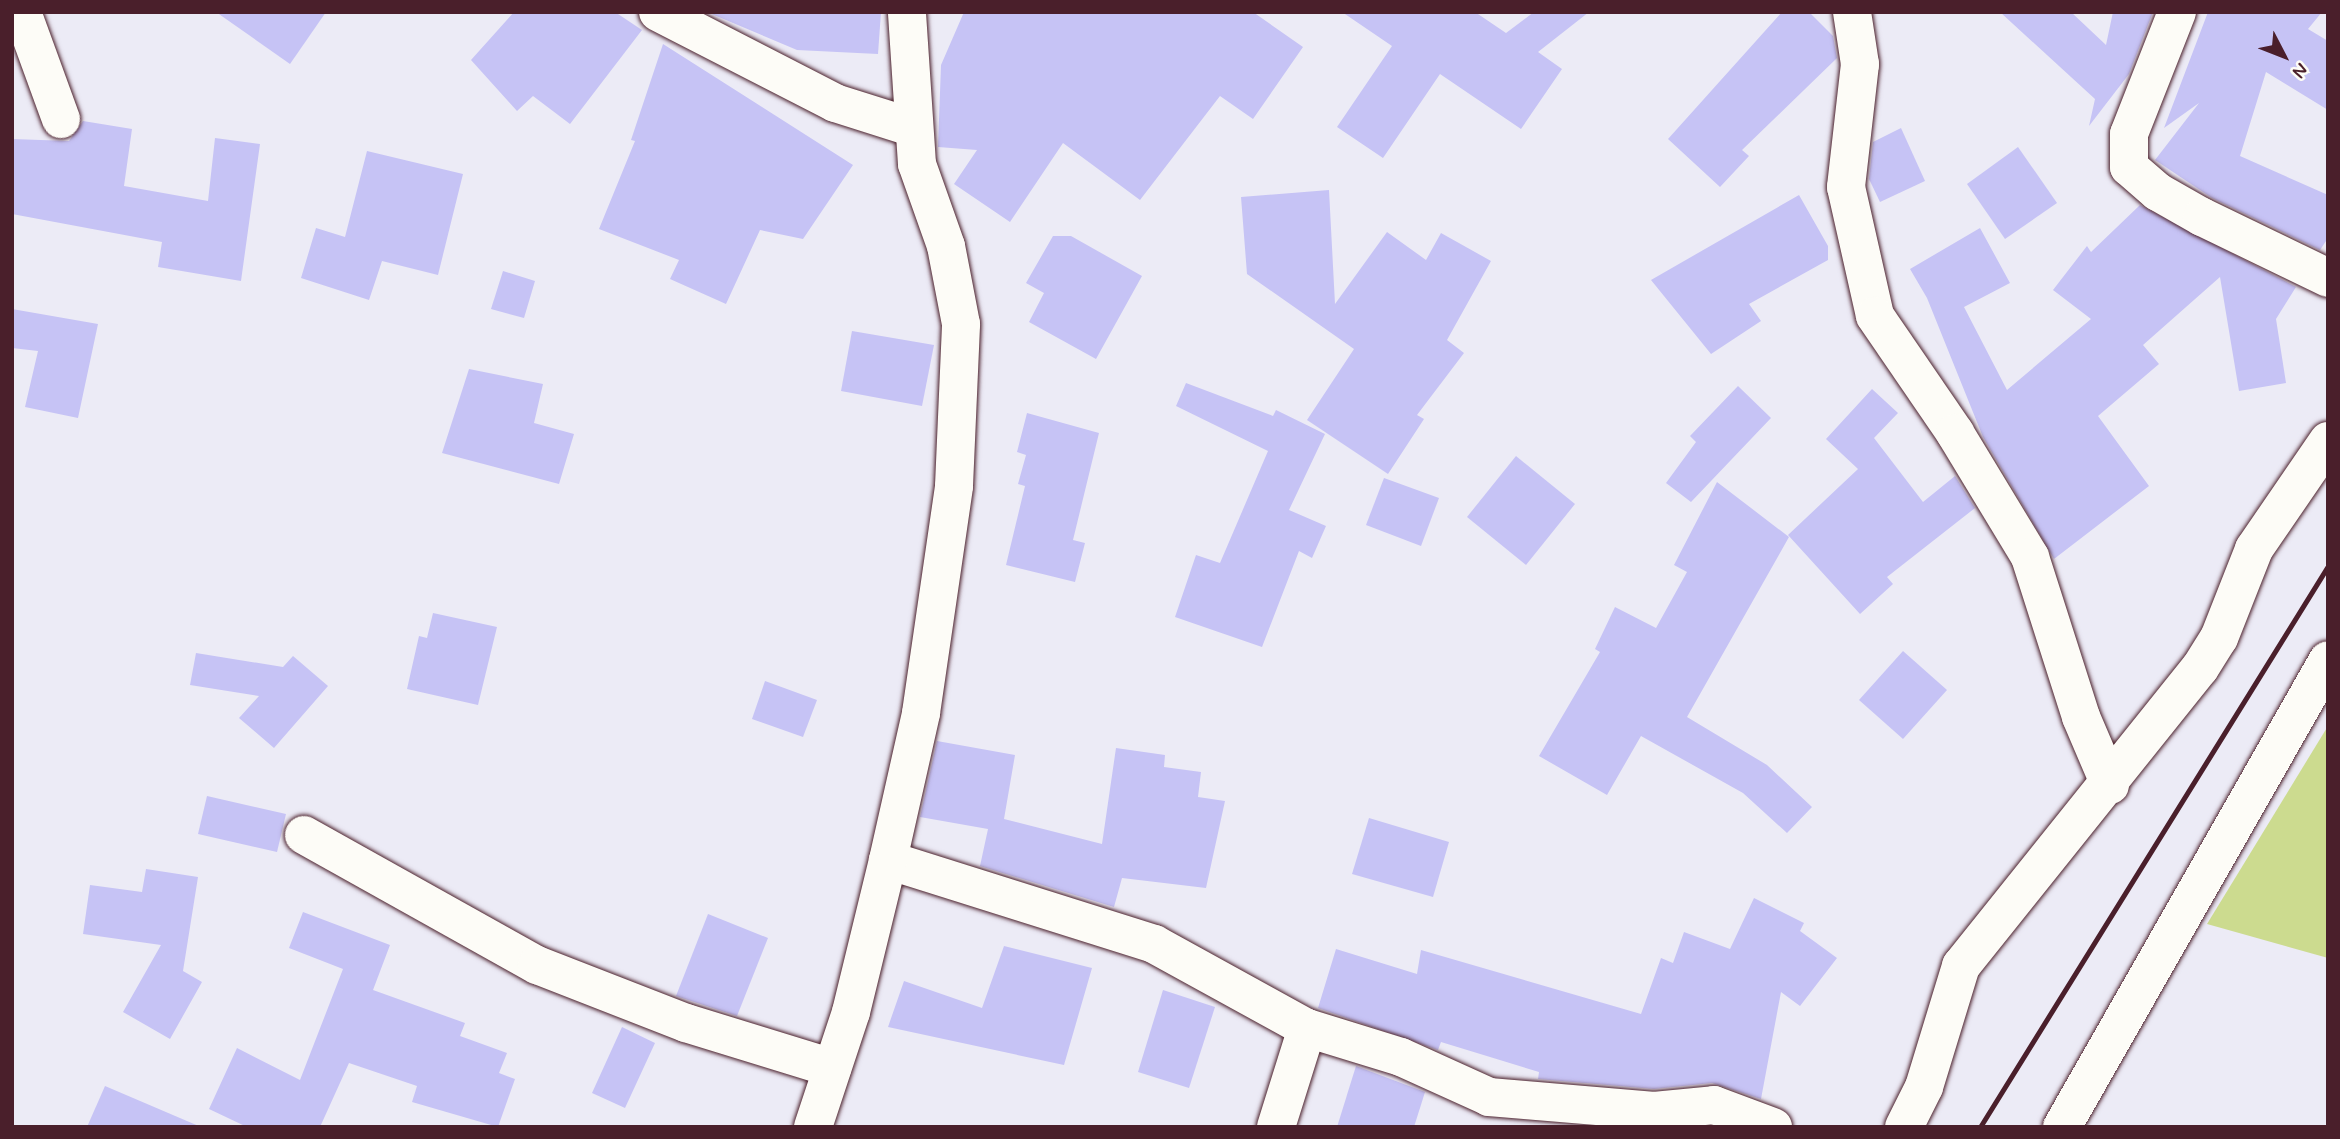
<!DOCTYPE html>
<style>
body{margin:0}
#map{position:relative;width:2340px;height:1139px;overflow:hidden;background:#ecebf6;font-family:Mynerve,sans-serif}
div>[style]{position:absolute}
[style*='--x']{left:calc(var(--x)*1px);top:calc(var(--y)*1px);width:calc(var(--w)*1px);rotate:calc(var(--a)*1deg)}
.green>*{inset:0;background:#ccdb8f}
.building>*{inset:0;background:#c6c3f5}
.roads{filter:drop-shadow(0 0 2px #4a1f2b) drop-shadow(0 0 2px #4a1f2b)}
.minor>*{height:38px;margin:-19px;padding:0 19px;transform-origin:19px;border-radius:19px;background:#fdfcf7}
.rail>*{height:5px;margin:-2.5px;padding:0 2.5px;transform-origin:2.5px;border-radius:2.5px;background:#4a1f2b}
span{translate:-50% -50%;white-space:nowrap;text-align:center;line-height:1.15;-webkit-text-stroke:7px #fdfcf7;paint-order:stroke}
.frame{position:absolute;inset:0;border:14px solid #4a1f2b;pointer-events:none}
.north{position:absolute;left:2249px;top:21px;width:70px;height:70px;-webkit-text-stroke:5px #fdfcf7;paint-order:stroke;rotate:132deg;font-size:19px;font-weight:700;line-height:28px;text-align:center;color:#4a1f2b}
.north::after{content:'';display:block;margin:auto;width:24px;height:32px;background:#4a1f2b;clip-path:polygon(50% 0,100% 100%,50% 72%,0 100%)}
</style>
<div id="map">
<div class="green">
<div style="clip-path:polygon(2328px 726px,2328px 958px,2207px 924px)"></div>
</div>
<div class="building">
<div style="clip-path:polygon(216px 12px,326px 12px,290px 64px)"></div>
<div style="clip-path:polygon(514px 12px,615px 12px,642px 30px,570px 124px,533px 96px,517px 111px,471px 60px)"></div>
<div style="clip-path:polygon(707px 12px,881px 12px,878px 54px,797px 50px)"></div>
<div style="clip-path:polygon(964px 12px,1253px 12px,1303px 47px,1253px 119px,1220px 96px,1140px 200px,1063px 143px,1010px 222px,954px 184px,977px 150px,938px 147px,941px 65px)"></div>
<div style="clip-path:polygon(1342px 12px,1475px 12px,1506px 33px,1534px 12px,1589px 12px,1538px 52px,1562px 69px,1521px 129px,1440px 74px,1383px 158px,1337px 127px,1392px 46px)"></div>
<div style="clip-path:polygon(1782px 12px,1809px 12px,1833px 36px,1837px 58px,1742px 150px,1749px 156px,1720px 187px,1668px 139px)"></div>
<div style="clip-path:polygon(2000px 12px,2071px 12px,2106px 45px,2113px 12px,2153px 12px,2129px 74px,2089px 126px,2095px 99px)"></div>
<div style="clip-path:polygon(2208px 12px,2322px 12px,2308px 29px,2328px 41px,2328px 110px,2266px 72px,2240px 156px,2328px 195px,2328px 238px,2320px 250px,2212px 198px,2155px 160px,2199px 103px,2164px 128px)"></div>
<div style="clip-path:polygon(663px 44px,853px 165px,803px 239px,760px 230px,726px 304px,670px 279px,679px 260px,599px 229px,635px 141px,631px 140px)"></div>
<div style="clip-path:polygon(83px 121px,132px 129px,124px 186px,208px 201px,215px 138px,260px 144px,241px 281px,158px 267px,162px 242px,12px 214px,12px 139px,69px 141px)"></div>
<div style="clip-path:polygon(1901px 128px,1925px 181px,1880px 202px,1869px 179px,1873px 142px)"></div>
<div style="clip-path:polygon(2018px 147px,2057px 203px,2005px 239px,1967px 184px)"></div>
<div style="clip-path:polygon(367px 151px,463px 174px,438px 275px,382px 261px,369px 300px,301px 278px,316px 228px,345px 237px)"></div>
<div style="clip-path:polygon(1329px 190px,1335px 304px,1387px 232px,1426px 260px,1441px 233px,1491px 261px,1447px 340px,1464px 353px,1417px 415px,1424px 419px,1388px 474px,1307px 420px,1354px 349px,1247px 274px,1241px 197px)"></div>
<div style="clip-path:polygon(1799px 195px,1828px 246px,1828px 260px,1749px 304px,1761px 321px,1711px 354px,1651px 280px)"></div>
<div style="clip-path:polygon(2140px 205px,2296px 287px,2276px 319px,2286px 383px,2239px 391px,2220px 277px,2143px 345px,2159px 364px,2098px 416px,2149px 486px,2054px 559px,1983px 437px,1927px 298px,1910px 269px,1980px 228px,2010px 283px,1964px 307px,2007px 390px,2091px 319px,2053px 290px,2087px 246px,2091px 252px)"></div>
<div style="clip-path:polygon(1053px 236px,1071px 236px,1142px 276px,1096px 359px,1029px 322px,1044px 293px,1026px 283px)"></div>
<div style="clip-path:polygon(503px 271px,535px 281px,524px 318px,491px 309px)"></div>
<div style="clip-path:polygon(12px 309px,98px 324px,78px 418px,25px 407px,38px 351px,12px 348px)"></div>
<div style="clip-path:polygon(852px 331px,934px 345px,922px 406px,841px 391px)"></div>
<div style="clip-path:polygon(469px 369px,543px 384px,534px 423px,574px 434px,559px 484px,442px 453px)"></div>
<div style="clip-path:polygon(1186px 383px,1273px 416px,1276px 410px,1325px 434px,1289px 510px,1326px 526px,1312px 558px,1299px 551px,1262px 647px,1175px 617px,1196px 555px,1220px 563px,1268px 451px,1176px 406px)"></div>
<div style="clip-path:polygon(1738px 386px,1771px 418px,1691px 502px,1666px 483px,1696px 442px,1690px 436px)"></div>
<div style="clip-path:polygon(1872px 389px,1898px 413px,1874px 438px,1923px 502px,1955px 476px,1975px 508px,1887px 577px,1893px 584px,1860px 614px,1788px 535px,1858px 469px,1826px 439px)"></div>
<div style="clip-path:polygon(1027px 413px,1099px 433px,1073px 540px,1085px 543px,1075px 582px,1006px 565px,1025px 486px,1018px 484px,1026px 455px,1017px 452px)"></div>
<div style="clip-path:polygon(1516px 456px,1575px 504px,1526px 565px,1467px 517px)"></div>
<div style="clip-path:polygon(1384px 478px,1439px 498px,1421px 546px,1366px 525px)"></div>
<div style="clip-path:polygon(1717px 482px,1789px 537px,1687px 717px,1767px 765px,1812px 807px,1787px 833px,1743px 793px,1641px 736px,1607px 795px,1539px 756px,1600px 652px,1595px 649px,1615px 607px,1656px 628px,1687px 572px,1674px 565px)"></div>
<div style="clip-path:polygon(433px 613px,497px 627px,478px 705px,407px 689px,419px 636px,427px 638px)"></div>
<div style="clip-path:polygon(1903px 651px,1947px 690px,1903px 739px,1859px 700px)"></div>
<div style="clip-path:polygon(196px 653px,283px 667px,293px 656px,328px 686px,274px 748px,239px 718px,259px 696px,190px 685px)"></div>
<div style="clip-path:polygon(765px 681px,817px 700px,803px 737px,752px 719px)"></div>
<div style="clip-path:polygon(937px 741px,1015px 755px,1004px 819px,1102px 844px,1116px 748px,1165px 755px,1164px 767px,1201px 772px,1198px 797px,1225px 801px,1206px 888px,1122px 878px,1114px 907px,980px 866px,988px 829px,920px 817px)"></div>
<div style="clip-path:polygon(207px 796px,286px 814px,277px 852px,198px 834px)"></div>
<div style="clip-path:polygon(1369px 818px,1449px 842px,1433px 897px,1352px 874px)"></div>
<div style="clip-path:polygon(146px 869px,198px 877px,183px 971px,202px 982px,170px 1039px,123px 1012px,161px 945px,83px 934px,90px 885px,142px 892px)"></div>
<div style="clip-path:polygon(1754px 898px,1804px 923px,1800px 931px,1837px 958px,1800px 1006px,1781px 992px,1761px 1099px,1712px 1083px,1654px 1089px,1538px 1079px,1539px 1072px,1441px 1042px,1438px 1050px,1318px 1008px,1336px 949px,1417px 974px,1421px 950px,1641px 1014px,1661px 958px,1673px 963px,1684px 932px,1730px 949px)"></div>
<div style="clip-path:polygon(303px 912px,390px 945px,373px 990px,465px 1023px,460px 1036px,507px 1053px,499px 1073px,515px 1079px,498px 1127px,412px 1102px,417px 1086px,349px 1063px,320px 1127px,247px 1127px,209px 1109px,237px 1048px,300px 1080px,343px 969px,289px 948px)"></div>
<div style="clip-path:polygon(708px 914px,768px 938px,737px 1016px,676px 996px)"></div>
<div style="clip-path:polygon(1004px 946px,1092px 968px,1064px 1065px,888px 1027px,904px 981px,982px 1008px)"></div>
<div style="clip-path:polygon(1163px 990px,1215px 1007px,1189px 1088px,1138px 1072px)"></div>
<div style="clip-path:polygon(622px 1027px,655px 1043px,625px 1108px,592px 1093px)"></div>
<div style="clip-path:polygon(1356px 1066px,1425px 1092px,1414px 1127px,1337px 1127px)"></div>
<div style="clip-path:polygon(105px 1086px,201px 1127px,87px 1127px)"></div>
</div>
<div class="roads">
<div class="minor">
<div style="--x:22;--y:12;--w:114;--a:70"></div>
<div style="--x:658;--y:12;--w:199;--a:27.2"></div>
<div style="--x:835;--y:103;--w:80;--a:17.5"></div>
<div style="--x:1852;--y:12;--w:53;--a:81.3"></div>
<div style="--x:1860;--y:64;--w:124;--a:96.5"></div>
<div style="--x:1846;--y:187;--w:132;--a:77.3"></div>
<div style="--x:1875;--y:316;--w:142;--a:55.6"></div>
<div style="--x:1955;--y:433;--w:145;--a:58.8"></div>
<div style="--x:2030;--y:557;--w:168;--a:72.3"></div>
<div style="--x:2081;--y:717;--w:74;--a:66.9"></div>
<div style="--x:2177;--y:12;--w:131;--a:111.5"></div>
<div style="--x:2129;--y:134;--w:33;--a:90"></div>
<div style="--x:2129;--y:167;--w:38;--a:41"></div>
<div style="--x:2158;--y:192;--w:51;--a:29.6"></div>
<div style="--x:2202;--y:217;--w:140;--a:25.8"></div>
<div style="--x:304;--y:835;--w:267;--a:29.2"></div>
<div style="--x:537;--y:965;--w:160;--a:21.3"></div>
<div style="--x:686;--y:1023;--w:153;--a:17.1"></div>
<div style="--x:888;--y:860;--w:279;--a:17.5"></div>
<div style="--x:1154;--y:944;--w:175;--a:28.8"></div>
<div style="--x:1307;--y:1028;--w:98;--a:17.1"></div>
<div style="--x:1401;--y:1057;--w:97;--a:24.4"></div>
<div style="--x:1489;--y:1097;--w:166;--a:4.8"></div>
<div style="--x:1654;--y:1111;--w:60;--a:-5.7"></div>
<div style="--x:1714;--y:1105;--w:63;--a:20.4"></div>
<div style="--x:813;--y:1127;--w:121;--a:-71.7"></div>
<div style="--x:851;--y:1012;--w:156;--a:-76.3"></div>
<div style="--x:888;--y:860;--w:151;--a:-77.3"></div>
<div style="--x:921;--y:713;--w:229;--a:-81.7"></div>
<div style="--x:954;--y:486;--w:162;--a:-87.5"></div>
<div style="--x:961;--y:324;--w:79;--a:-100.9"></div>
<div style="--x:946;--y:246;--w:87;--a:-109.5"></div>
<div style="--x:917;--y:164;--w:152;--a:-93.8"></div>
<div style="--x:1276;--y:1127;--w:104;--a:-72.6"></div>
<div style="--x:1904;--y:1127;--w:45;--a:-63.4"></div>
<div style="--x:1924;--y:1087;--w:127;--a:-73"></div>
<div style="--x:1961;--y:966;--w:382;--a:-51.3"></div>
<div style="--x:2200;--y:668;--w:36;--a:-58"></div>
<div style="--x:2219;--y:638;--w:96;--a:-68.5"></div>
<div style="--x:2254;--y:549;--w:131;--a:-55.6"></div>
<div style="--x:2062;--y:1127;--w:537;--a:-60.33"></div>
</div>
</div>
<div class="rail">
<div style="--x:1980;--y:1127;--w:660;--a:-58.19"></div>
</div>
<div class="frame"></div>
<div class="north">N</div>
</div>
